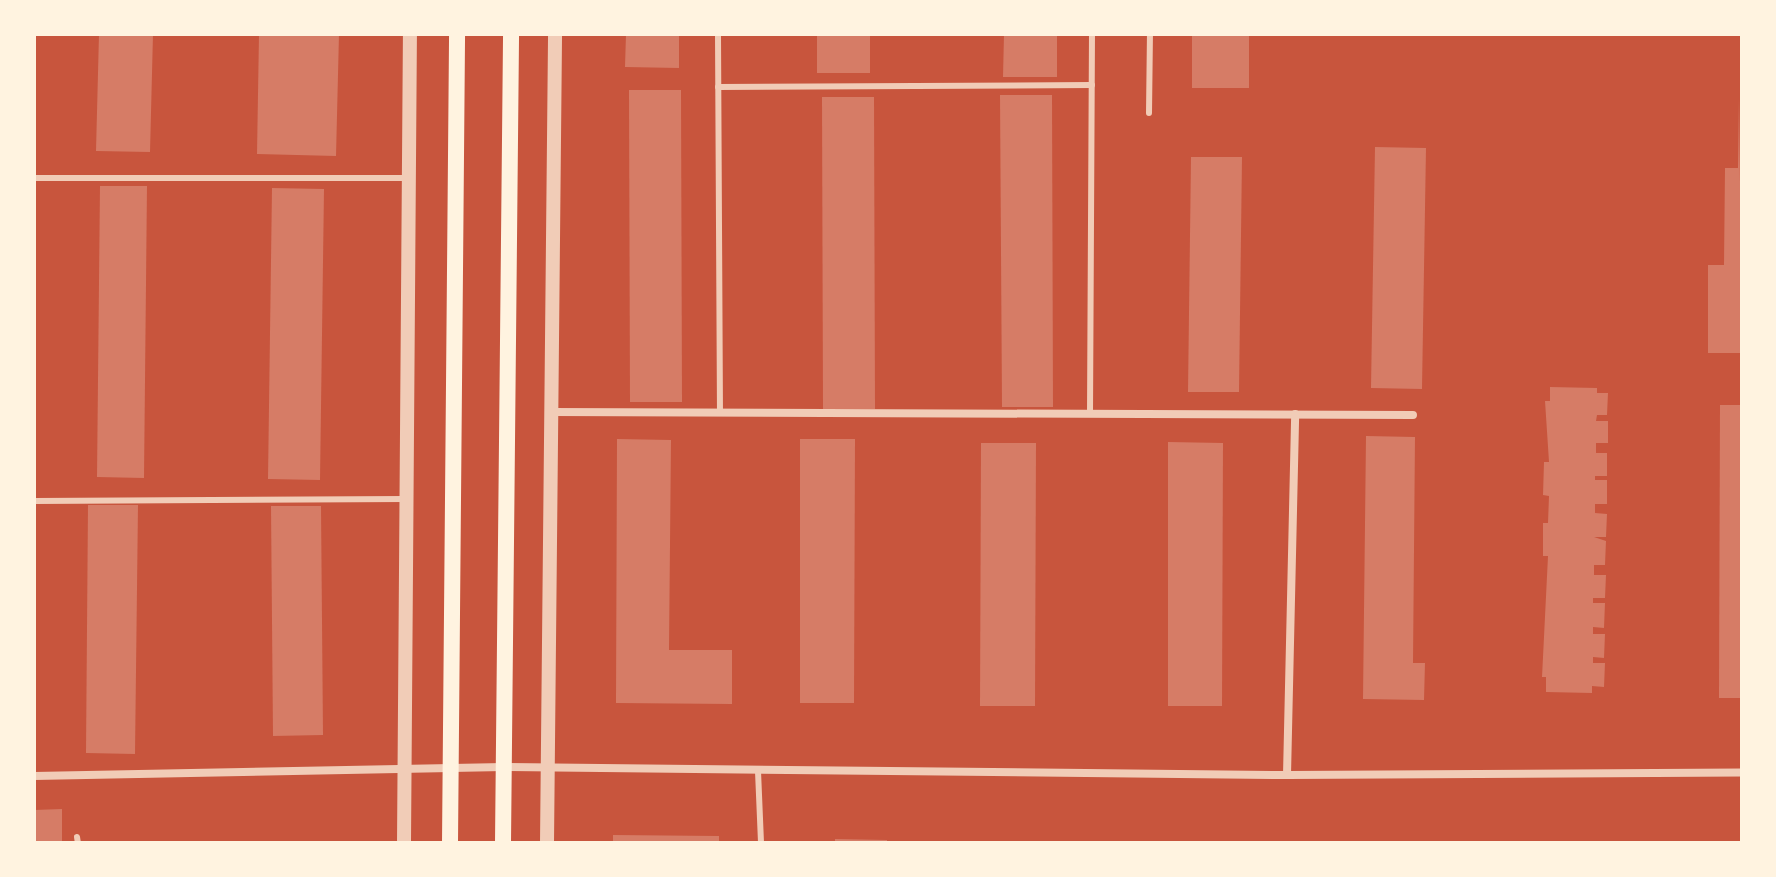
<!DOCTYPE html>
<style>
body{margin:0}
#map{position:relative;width:1776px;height:877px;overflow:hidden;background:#c8553d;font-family:"Crimson Pro",serif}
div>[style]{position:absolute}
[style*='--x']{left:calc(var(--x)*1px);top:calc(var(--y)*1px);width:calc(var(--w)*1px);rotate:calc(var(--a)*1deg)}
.building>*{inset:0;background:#d67c66}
.service>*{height:6px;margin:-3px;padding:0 3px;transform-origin:3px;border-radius:3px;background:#f1ccb7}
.minor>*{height:8px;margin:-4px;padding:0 4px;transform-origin:4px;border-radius:4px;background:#f1ccb7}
.tertiary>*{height:14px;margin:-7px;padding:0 7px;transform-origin:7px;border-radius:7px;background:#f1ccb7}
.secondary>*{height:16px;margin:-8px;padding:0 8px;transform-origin:8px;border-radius:8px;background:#fff3e0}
span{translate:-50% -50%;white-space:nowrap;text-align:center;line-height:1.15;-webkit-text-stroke:6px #fff3e0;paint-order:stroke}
.frame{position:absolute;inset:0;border:36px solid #fff3e0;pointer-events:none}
</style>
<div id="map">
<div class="building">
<div style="clip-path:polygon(99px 34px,153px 34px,150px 152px,96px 151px)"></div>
<div style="clip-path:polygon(259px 34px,339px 34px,336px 156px,257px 154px)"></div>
<div style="clip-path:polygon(626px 34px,679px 34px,679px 68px,625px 67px)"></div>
<div style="clip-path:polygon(817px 34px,870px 34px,870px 73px,817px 73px)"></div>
<div style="clip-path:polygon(1004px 34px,1057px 34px,1057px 77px,1003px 77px)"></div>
<div style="clip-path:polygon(1192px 34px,1249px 34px,1249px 88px,1192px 88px)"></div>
<div style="clip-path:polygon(629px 90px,681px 90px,682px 402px,630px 402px)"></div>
<div style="clip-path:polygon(1000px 95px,1052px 95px,1053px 407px,1002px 407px)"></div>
<div style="clip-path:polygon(822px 97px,874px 97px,875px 409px,823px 409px)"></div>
<div style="clip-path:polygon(1739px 98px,1742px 353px,1708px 353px,1708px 265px,1724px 265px,1725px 168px,1738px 168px)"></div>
<div style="clip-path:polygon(1375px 147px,1426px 148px,1422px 389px,1371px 388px)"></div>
<div style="clip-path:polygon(1191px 157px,1242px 157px,1239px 392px,1188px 392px)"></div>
<div style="clip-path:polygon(100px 186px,147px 186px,144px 478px,97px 477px)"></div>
<div style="clip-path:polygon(272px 188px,324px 189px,320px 480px,268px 479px)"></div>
<div style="clip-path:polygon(1550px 387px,1597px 388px,1597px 393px,1608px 393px,1607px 415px,1597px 415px,1596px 421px,1608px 421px,1608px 443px,1596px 443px,1596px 453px,1607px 453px,1607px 476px,1595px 476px,1595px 480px,1607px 480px,1607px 504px,1595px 504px,1595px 513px,1607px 514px,1606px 537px,1594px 537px,1606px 541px,1605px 565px,1594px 565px,1594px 575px,1606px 575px,1605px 598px,1593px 598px,1593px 603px,1605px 603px,1604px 628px,1593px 627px,1593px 634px,1605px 634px,1604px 658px,1593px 657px,1593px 663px,1605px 663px,1604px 687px,1592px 686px,1592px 693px,1546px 692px,1546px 677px,1542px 677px,1548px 556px,1543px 556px,1543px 523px,1548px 523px,1549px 496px,1543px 495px,1544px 462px,1549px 462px,1545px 401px,1550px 401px)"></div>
<div style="clip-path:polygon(1720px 405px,1742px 405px,1742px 698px,1719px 698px)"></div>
<div style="clip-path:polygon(1366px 436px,1415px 437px,1413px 663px,1425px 663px,1424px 700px,1363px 699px)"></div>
<div style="clip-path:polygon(617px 439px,671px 440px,669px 650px,732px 650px,732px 704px,616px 703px)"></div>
<div style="clip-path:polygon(800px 439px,855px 439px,854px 703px,800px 703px)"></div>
<div style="clip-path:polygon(1168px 442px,1223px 443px,1222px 706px,1168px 706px)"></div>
<div style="clip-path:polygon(981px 443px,1036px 443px,1035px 706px,980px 706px)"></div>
<div style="clip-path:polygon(88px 505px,138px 505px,135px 754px,86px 753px)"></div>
<div style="clip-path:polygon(271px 506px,321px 506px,323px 735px,273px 736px)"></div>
<div style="clip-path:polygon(62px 809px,62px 843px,34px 843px,34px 810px)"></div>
<div style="clip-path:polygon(613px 835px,719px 836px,719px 843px,613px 843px)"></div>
<div style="clip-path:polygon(835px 839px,887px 840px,887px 843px,835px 843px)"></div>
</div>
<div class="service">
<div style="--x:718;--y:34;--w:379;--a:89.7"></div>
<div style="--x:718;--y:87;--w:374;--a:-0.3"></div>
<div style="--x:1149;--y:113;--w:79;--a:-89.3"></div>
<div style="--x:34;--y:178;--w:372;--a:0"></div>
<div style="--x:1090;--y:414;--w:380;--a:-89.7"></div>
<div style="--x:34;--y:501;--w:372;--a:-0.3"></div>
<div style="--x:758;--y:771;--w:72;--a:87.6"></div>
<div style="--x:77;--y:837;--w:6;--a:81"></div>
</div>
<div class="minor">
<div style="--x:551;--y:412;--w:862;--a:0.2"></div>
<div style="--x:1287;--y:775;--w:361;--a:-88.7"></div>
<div style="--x:34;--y:776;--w:470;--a:-1.1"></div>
<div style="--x:504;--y:767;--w:783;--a:0.59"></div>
<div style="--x:1287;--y:775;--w:455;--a:-0.3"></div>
</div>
<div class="tertiary">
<div style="--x:404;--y:843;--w:809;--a:-89.58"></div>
<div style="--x:547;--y:843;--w:809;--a:-89.43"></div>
</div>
<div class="secondary">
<div style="--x:450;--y:843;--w:809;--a:-89.5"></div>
<div style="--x:503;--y:843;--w:809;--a:-89.43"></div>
</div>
<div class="frame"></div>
</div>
